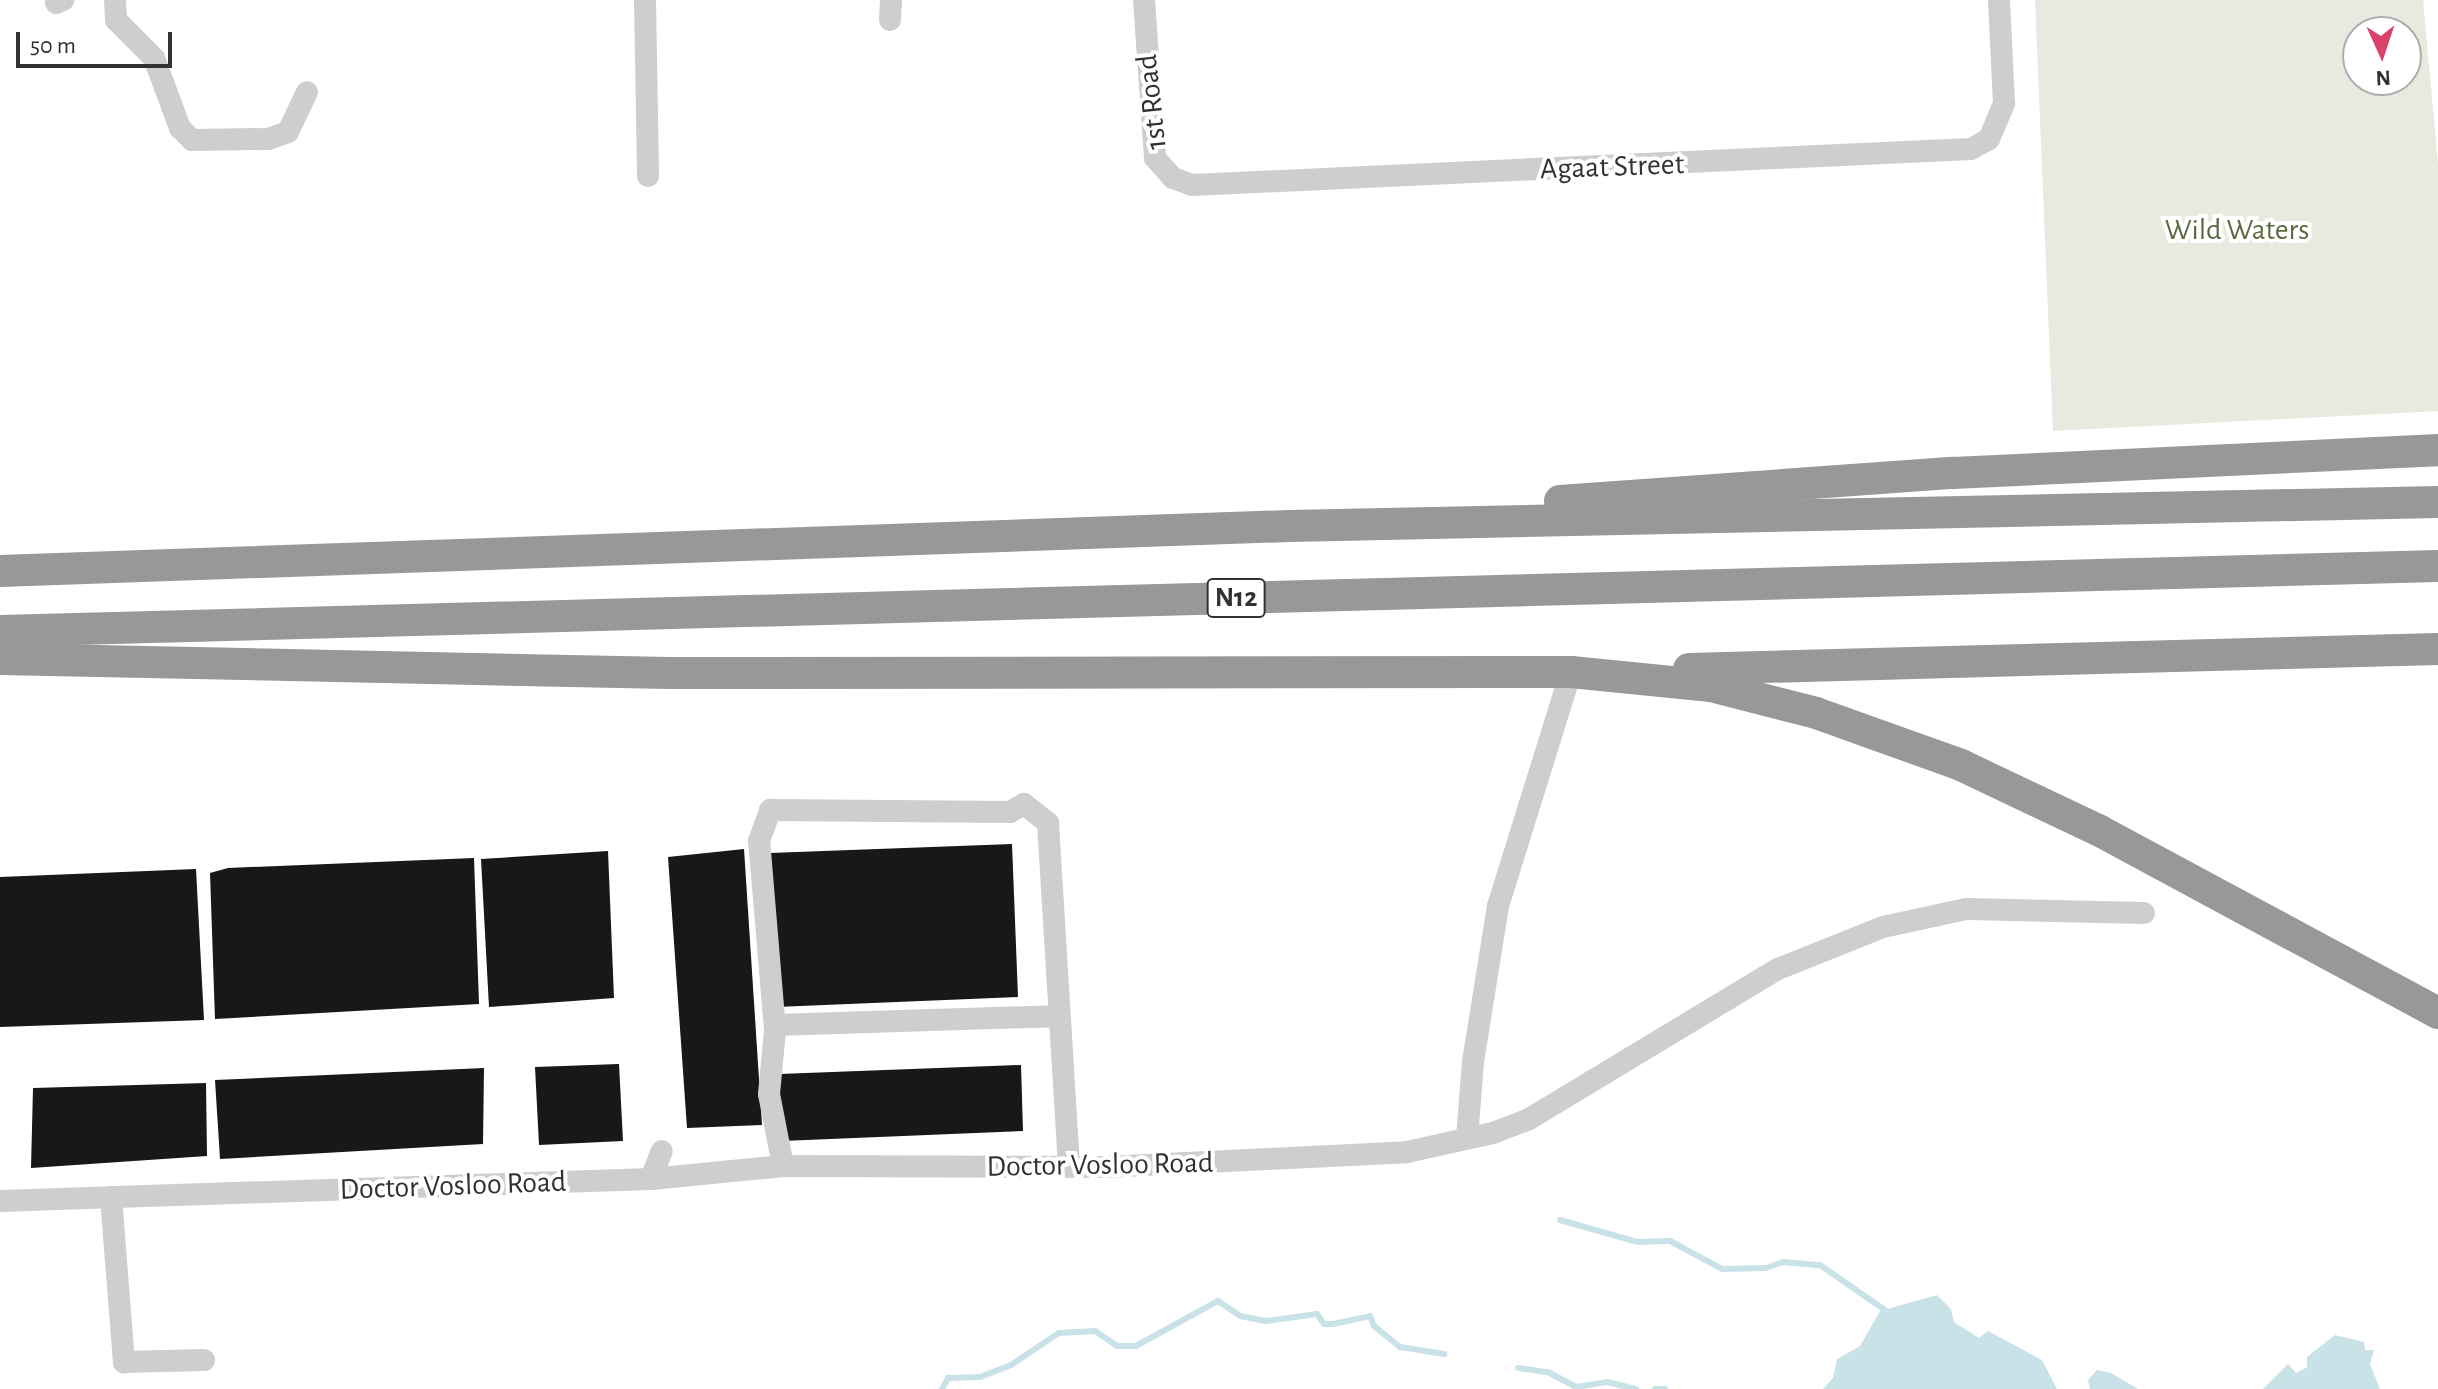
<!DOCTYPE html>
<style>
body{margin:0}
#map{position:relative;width:2438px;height:1389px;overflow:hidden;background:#fff;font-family:"Alegreya Sans",sans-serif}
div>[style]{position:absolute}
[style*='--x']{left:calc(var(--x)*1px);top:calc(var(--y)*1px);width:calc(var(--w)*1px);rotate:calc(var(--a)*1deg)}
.green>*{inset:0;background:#e7eade}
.water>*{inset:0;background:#c9e2e7}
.stream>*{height:6px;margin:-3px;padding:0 3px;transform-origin:3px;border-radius:3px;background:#c9e2e7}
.building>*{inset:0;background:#181818}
.minor>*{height:22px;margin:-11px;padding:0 11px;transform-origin:11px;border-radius:11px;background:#cecece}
.highway>*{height:32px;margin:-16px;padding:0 16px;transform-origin:16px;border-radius:16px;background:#989898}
span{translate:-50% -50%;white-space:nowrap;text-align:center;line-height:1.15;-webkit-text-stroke:8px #fff;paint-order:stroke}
.shield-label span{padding:2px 6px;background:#fff;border:2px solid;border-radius:6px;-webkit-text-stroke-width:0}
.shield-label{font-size:28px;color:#313131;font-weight:700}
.street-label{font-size:30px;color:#313131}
.park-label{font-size:30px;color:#5d6b41}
.north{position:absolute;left:2342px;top:16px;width:80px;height:80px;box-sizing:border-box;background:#fff;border:2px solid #adadad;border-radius:50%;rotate:177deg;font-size:22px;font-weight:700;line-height:32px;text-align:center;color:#313131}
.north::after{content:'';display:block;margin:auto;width:28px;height:36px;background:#da426b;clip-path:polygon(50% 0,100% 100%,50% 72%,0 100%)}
.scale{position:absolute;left:16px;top:32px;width:156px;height:36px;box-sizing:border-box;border:4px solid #313131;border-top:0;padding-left:10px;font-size:24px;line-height:28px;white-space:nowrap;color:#313131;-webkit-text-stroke:6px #fff;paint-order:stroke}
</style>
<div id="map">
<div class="green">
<div style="clip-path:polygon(evenodd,2035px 0,2423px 0,2438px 164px,2438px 411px,2053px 431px,2035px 0,2358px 32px,2406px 32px,2406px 80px,2358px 80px,2358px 32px)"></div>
</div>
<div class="water">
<div style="clip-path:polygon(1937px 1295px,1951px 1309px,1954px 1322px,1979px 1338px,1988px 1331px,2042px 1360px,2057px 1389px,1823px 1389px,1833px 1378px,1837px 1359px,1860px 1346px,1880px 1311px)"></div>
<div style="clip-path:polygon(2335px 1335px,2364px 1342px,2365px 1350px,2374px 1350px,2370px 1364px,2380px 1389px,2263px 1389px,2288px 1364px,2296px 1373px,2307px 1367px,2307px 1357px)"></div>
<div style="clip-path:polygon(2097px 1370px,2111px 1373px,2138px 1389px,2090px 1389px,2088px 1380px)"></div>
</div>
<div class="stream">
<div style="--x:1560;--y:1220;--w:81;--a:15.8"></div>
<div style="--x:1638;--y:1242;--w:32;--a:-2"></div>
<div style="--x:1670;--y:1241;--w:59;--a:28.3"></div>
<div style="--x:1722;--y:1269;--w:44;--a:-1.3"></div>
<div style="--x:1766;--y:1268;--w:18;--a:-19"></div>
<div style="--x:1783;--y:1262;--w:37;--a:5"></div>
<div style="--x:1820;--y:1265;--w:79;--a:34.7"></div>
<div style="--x:1518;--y:1368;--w:30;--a:8"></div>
<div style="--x:1548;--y:1372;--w:32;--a:28"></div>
<div style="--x:1576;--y:1387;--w:31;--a:-9"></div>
<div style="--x:1607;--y:1382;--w:30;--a:14"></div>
<div style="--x:942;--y:1389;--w:13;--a:-61"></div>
<div style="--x:948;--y:1378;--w:32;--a:-2"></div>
<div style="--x:980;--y:1377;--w:33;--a:-21"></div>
<div style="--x:1011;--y:1365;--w:58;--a:-33.7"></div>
<div style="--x:1059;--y:1333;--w:36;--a:-3"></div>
<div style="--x:1095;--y:1331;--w:27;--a:34"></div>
<div style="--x:1117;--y:1346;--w:19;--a:0"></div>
<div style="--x:1136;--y:1346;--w:94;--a:-28.8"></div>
<div style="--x:1218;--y:1301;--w:27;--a:34"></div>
<div style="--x:1240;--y:1316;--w:26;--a:11"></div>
<div style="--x:1266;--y:1321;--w:51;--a:-7.8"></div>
<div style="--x:1317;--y:1314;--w:12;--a:55"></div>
<div style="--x:1324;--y:1324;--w:9;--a:0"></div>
<div style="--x:1333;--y:1324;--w:38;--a:-12"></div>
<div style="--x:1370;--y:1316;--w:11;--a:68"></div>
<div style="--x:1374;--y:1326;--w:33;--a:39"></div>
<div style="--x:1400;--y:1347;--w:45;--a:9"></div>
<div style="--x:1655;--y:1389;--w:10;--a:0"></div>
</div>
<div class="building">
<div style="clip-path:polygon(1012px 844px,1018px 997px,776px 1007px,770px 853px)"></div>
<div style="clip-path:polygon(744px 849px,762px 1125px,687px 1128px,668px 857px)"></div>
<div style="clip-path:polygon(608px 851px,614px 998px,489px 1007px,481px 859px)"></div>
<div style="clip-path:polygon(474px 858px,479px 1004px,215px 1019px,210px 873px,228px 868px)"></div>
<div style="clip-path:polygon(196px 869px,204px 1020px,0 1027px,0 877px)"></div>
<div style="clip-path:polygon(619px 1064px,623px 1141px,539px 1145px,535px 1067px)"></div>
<div style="clip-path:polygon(1021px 1065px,1023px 1131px,782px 1141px,779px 1074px)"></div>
<div style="clip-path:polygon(484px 1068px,483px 1144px,220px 1159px,215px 1080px)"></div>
<div style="clip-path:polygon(206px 1083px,207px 1156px,31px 1168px,33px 1088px)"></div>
</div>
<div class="minor">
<div style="--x:115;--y:0;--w:20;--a:87"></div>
<div style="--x:116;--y:20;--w:54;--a:45"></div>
<div style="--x:154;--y:58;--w:75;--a:69.6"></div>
<div style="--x:180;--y:128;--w:17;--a:45"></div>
<div style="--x:192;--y:140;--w:76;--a:-0.8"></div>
<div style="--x:268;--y:139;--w:21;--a:-19"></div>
<div style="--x:288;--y:132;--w:44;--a:-64.6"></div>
<div style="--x:645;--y:0;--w:176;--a:89"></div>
<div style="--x:1144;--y:0;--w:158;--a:86"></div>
<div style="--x:1155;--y:158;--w:27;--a:48"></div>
<div style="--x:1173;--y:178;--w:20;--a:20"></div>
<div style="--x:1192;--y:185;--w:780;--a:-2.65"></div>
<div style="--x:1971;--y:149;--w:21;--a:-29"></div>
<div style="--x:1989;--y:139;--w:39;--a:-67"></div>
<div style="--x:2004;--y:103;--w:103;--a:-92.8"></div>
<div style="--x:56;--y:3;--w:8;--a:-23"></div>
<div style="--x:890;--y:20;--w:20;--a:-87"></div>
<div style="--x:775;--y:1025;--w:281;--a:-1.8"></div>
<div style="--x:1467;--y:1138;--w:76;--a:-85.5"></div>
<div style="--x:1473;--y:1062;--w:158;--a:-80.9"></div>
<div style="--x:1498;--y:906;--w:245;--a:-72.7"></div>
<div style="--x:783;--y:1166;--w:73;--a:-101"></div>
<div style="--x:769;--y:1094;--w:64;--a:-84.6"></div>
<div style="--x:775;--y:1030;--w:190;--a:-94.8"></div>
<div style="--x:759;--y:841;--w:33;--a:-70"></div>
<div style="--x:770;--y:810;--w:240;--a:0.5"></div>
<div style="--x:1010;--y:812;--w:16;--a:-30"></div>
<div style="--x:1024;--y:804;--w:31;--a:38"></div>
<div style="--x:1048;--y:823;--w:343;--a:86.5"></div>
<div style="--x:651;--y:1179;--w:30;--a:-69"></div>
<div style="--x:111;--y:1197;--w:166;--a:85.5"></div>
<div style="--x:124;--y:1362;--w:80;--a:-1.4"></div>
<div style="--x:0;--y:1201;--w:651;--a:-1.94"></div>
<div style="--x:651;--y:1179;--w:133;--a:-5.6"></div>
<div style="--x:783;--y:1166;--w:322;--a:0.2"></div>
<div style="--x:1105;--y:1167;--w:302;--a:-2.8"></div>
<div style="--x:1407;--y:1152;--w:88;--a:-12.5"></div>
<div style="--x:1493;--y:1133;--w:39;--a:-21"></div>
<div style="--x:1529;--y:1119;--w:291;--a:-31.1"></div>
<div style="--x:1778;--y:969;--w:113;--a:-21.8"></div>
<div style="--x:1883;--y:927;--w:85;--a:-12.2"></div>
<div style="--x:1966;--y:909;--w:178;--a:1.3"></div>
</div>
<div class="highway">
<div style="--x:1560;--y:501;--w:394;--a:-4.1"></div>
<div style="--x:1953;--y:473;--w:486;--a:-2.7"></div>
<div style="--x:0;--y:571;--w:1291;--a:-2"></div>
<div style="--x:1290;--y:526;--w:1148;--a:-1.2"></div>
<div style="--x:0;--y:631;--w:2439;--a:-1.53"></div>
<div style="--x:0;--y:659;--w:669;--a:1.2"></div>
<div style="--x:669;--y:673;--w:902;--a:-0.06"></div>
<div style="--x:1571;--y:672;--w:141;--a:5.7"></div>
<div style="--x:1711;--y:686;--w:108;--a:14.4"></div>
<div style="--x:1816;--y:713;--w:154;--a:19.7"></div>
<div style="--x:1961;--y:765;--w:154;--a:25.4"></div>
<div style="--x:2100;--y:831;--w:384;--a:28.3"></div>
<div style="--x:1689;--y:669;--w:749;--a:-1.53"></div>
</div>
<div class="shield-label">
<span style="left:1236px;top:598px">N12</span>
</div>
<div class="street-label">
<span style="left:1152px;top:102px;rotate:-96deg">1st Road</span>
<span style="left:1612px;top:167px;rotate:-2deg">Agaat Street</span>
<span style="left:1100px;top:1165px;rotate:-1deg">Doctor Vosloo Road</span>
<span style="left:453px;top:1186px;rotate:-2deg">Doctor Vosloo Road</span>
</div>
<div class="park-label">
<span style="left:2237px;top:230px">Wild Waters</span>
</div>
<div class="north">N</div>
<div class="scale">50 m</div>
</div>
